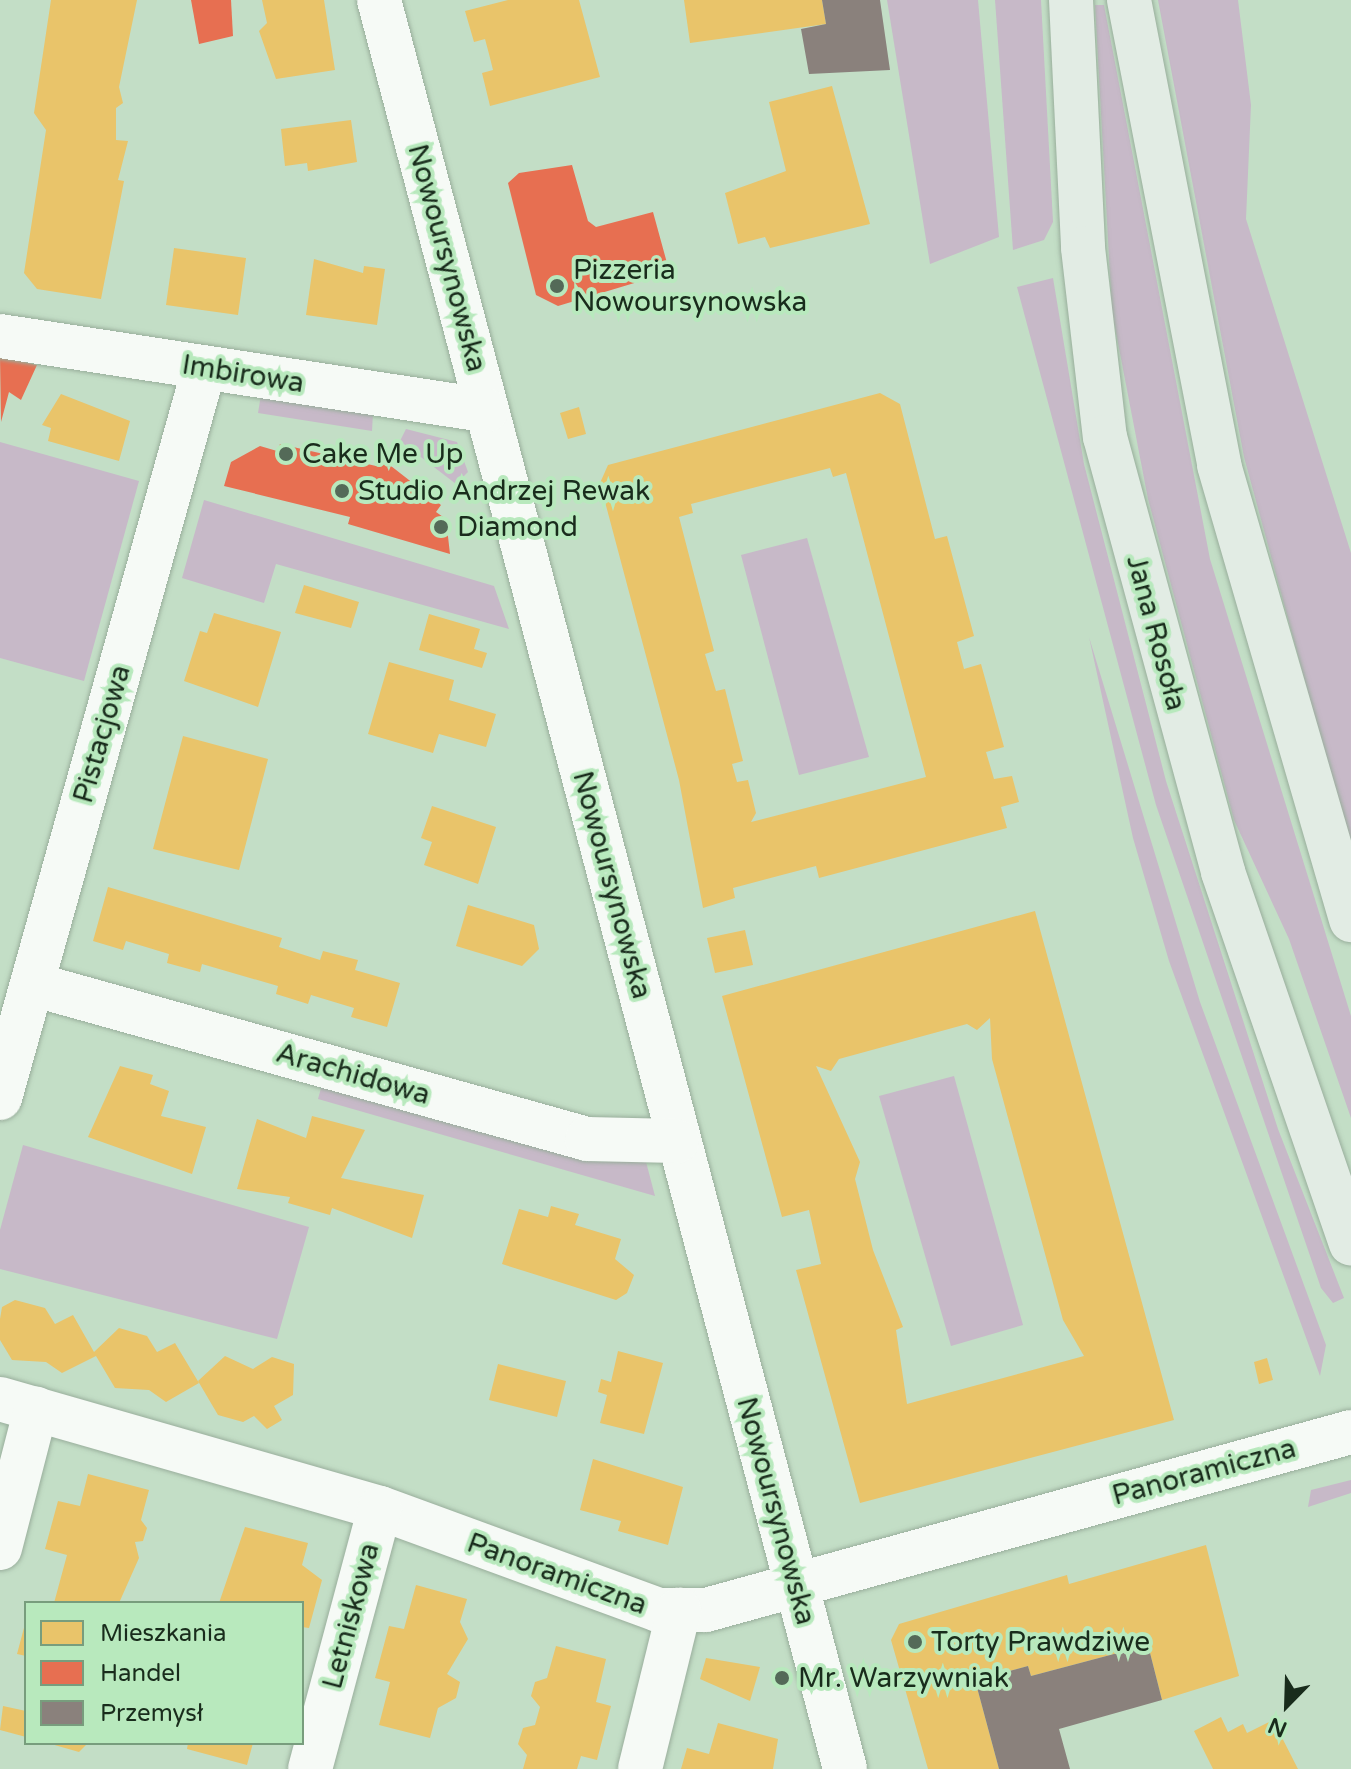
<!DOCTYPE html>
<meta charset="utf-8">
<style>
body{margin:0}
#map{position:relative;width:1351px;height:1769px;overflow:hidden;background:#c3dec6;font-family:"Varela Round",sans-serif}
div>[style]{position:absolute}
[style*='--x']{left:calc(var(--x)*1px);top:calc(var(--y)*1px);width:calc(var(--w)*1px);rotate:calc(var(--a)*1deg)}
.green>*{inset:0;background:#c7b9c8}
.homes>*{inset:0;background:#e9c46a}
.shops>*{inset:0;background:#e76f51}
.industry>*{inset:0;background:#8a817c}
.roads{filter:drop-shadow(0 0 2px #99ae9c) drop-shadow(0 0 2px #99ae9c)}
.minor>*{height:44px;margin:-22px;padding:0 22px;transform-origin:22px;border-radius:22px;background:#f6faf6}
.major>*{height:44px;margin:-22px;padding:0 22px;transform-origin:22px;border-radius:22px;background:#e2ece4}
.dots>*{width:22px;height:22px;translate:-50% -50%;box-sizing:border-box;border:4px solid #b8e9bd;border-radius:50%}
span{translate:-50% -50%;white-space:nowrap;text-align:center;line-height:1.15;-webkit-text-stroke:8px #b8e9bd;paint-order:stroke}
.street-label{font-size:28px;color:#192c1c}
.poi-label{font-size:28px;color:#192c1c}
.left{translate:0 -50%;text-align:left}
.legend{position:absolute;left:24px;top:1601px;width:280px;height:144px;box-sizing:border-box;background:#b8e9bd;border:2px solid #789d7d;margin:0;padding:10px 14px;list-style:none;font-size:24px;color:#192c1c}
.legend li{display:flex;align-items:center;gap:16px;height:40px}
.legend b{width:40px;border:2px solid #789d7d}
.north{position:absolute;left:1247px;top:1665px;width:80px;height:80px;-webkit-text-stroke:6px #b8e9bd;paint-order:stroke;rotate:203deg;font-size:22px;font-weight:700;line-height:32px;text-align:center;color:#192c1c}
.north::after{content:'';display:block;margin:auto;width:28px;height:36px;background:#192c1c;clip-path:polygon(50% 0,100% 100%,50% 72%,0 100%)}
</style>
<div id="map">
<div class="green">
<div style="clip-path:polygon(887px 0,978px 0,999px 237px,930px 264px)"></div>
<div style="clip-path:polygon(995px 0,1041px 0,1053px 222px,1044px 240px,1013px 250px)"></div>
<div style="clip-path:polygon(1158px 0,1238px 0,1251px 105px,1246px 219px,1351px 553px,1351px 851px,1244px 457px)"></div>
<div style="clip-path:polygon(1095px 5px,1104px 5px,1210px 559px,1351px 1016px,1351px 1118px,1289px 939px,1234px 820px,1148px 499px,1112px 312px)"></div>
<div style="clip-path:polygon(1053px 278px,1084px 464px,1166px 781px,1278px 1129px,1344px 1298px,1333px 1303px,1321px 1288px,1156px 805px,1017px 287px)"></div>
<div style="clip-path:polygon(261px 395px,373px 413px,372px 431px,258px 413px)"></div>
<div style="clip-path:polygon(406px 429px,457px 442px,468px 472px,456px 484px,400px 441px)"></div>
<div style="clip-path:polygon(0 442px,139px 481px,84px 681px,0 658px)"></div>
<div style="clip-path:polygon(204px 500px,494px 586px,509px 629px,276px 564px,264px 603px,182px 578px)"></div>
<div style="clip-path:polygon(807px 538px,869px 757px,799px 775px,741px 555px)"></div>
<div style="clip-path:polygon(1089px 637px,1200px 1002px,1326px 1345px,1320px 1376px,1169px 961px,1133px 838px)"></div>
<div style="clip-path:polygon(954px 1076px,1023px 1325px,951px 1346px,879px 1096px)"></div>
<div style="clip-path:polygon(323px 1081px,645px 1158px,655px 1196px,318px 1099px)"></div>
<div style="clip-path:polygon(23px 1145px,309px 1227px,277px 1339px,0 1269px,0 1230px)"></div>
<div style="clip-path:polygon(1351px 1480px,1351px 1493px,1308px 1507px,1311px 1490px)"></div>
</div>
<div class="homes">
<div style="clip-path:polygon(51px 0,137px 0,119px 87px,123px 103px,116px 108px,116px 140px,128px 141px,118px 180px,124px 181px,101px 299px,37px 289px,24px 273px,46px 130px,34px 113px)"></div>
<div style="clip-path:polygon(262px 0,324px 0,335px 70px,276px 79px,259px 31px,267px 23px)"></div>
<div style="clip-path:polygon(508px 0,579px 0,600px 77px,490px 106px,482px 73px,493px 70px,489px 54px,485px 39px,474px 42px,465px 11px)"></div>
<div style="clip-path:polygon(684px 0,822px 0,826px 24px,690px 43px)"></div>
<div style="clip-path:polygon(832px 86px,870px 224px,770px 248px,765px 237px,738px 244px,725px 193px,786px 171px,769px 102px)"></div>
<div style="clip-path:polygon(351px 120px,357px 162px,308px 171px,307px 163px,285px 166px,281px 129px)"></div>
<div style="clip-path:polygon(174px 248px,246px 258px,238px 315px,166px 305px)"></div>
<div style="clip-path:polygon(314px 259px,363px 273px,364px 266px,385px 269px,377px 325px,306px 315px)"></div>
<div style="clip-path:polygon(evenodd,880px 393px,900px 404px,935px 539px,947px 536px,974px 636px,957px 642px,964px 669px,981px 664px,1004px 747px,986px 752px,994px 779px,1012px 776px,1019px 802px,1001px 807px,1007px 828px,819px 878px,816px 866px,733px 888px,735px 898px,703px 908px,679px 780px,600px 483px,608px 465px,880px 393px,830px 468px,833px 477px,846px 473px,926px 777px,751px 822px,756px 813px,748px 780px,737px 782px,732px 764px,743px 761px,725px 689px,716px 691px,705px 654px,714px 651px,679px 517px,693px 513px,691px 504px,830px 468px)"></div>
<div style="clip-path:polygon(61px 394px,130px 421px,119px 461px,48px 441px,51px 428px,42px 425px)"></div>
<div style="clip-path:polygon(579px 407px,586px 434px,568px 439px,560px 413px)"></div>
<div style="clip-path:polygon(304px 585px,359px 602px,351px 628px,295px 613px)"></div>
<div style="clip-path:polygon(214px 613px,281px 632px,258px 707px,184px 681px,200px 631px,207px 633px)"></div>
<div style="clip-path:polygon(429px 614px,480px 629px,474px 649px,487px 653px,482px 668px,419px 650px)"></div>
<div style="clip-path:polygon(389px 662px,454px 680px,449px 700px,496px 714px,486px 747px,439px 734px,433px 753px,368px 734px)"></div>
<div style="clip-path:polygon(183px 736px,268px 759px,239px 870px,153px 849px)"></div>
<div style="clip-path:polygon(432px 806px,496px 827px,478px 884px,424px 865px,432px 842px,421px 838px)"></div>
<div style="clip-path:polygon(108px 887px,282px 938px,279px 947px,320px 960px,323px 951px,358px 960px,355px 970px,400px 983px,387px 1027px,351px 1017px,354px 1008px,311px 995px,308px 1004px,276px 994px,278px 986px,202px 964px,200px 972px,167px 963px,169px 954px,126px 941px,123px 950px,93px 941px)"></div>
<div style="clip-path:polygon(468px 905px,534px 925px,539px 949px,522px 966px,456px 946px)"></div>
<div style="clip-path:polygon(evenodd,1035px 911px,1174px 1420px,860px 1503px,796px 1270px,821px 1264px,809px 1210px,782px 1217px,722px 996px,1035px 911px,990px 1018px,992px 1059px,1063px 1320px,1084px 1356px,907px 1404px,896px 1330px,903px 1327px,873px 1250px,855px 1179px,860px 1162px,816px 1066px,831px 1071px,839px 1059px,967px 1024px,977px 1030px,990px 1018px)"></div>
<div style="clip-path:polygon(745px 930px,753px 965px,715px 973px,707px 938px)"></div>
<div style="clip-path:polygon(120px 1066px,153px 1075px,150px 1084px,169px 1091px,161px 1116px,206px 1127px,192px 1174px,88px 1137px)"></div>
<div style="clip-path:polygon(312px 1116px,365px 1130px,341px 1178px,424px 1195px,412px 1238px,332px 1208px,330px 1215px,288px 1203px,290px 1197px,237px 1189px,257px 1119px,306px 1138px)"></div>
<div style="clip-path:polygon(551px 1206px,579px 1214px,575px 1225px,621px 1239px,615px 1259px,634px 1275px,627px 1293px,616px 1300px,502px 1264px,519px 1209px,548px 1217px)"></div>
<div style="clip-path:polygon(15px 1300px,45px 1308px,55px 1324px,73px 1315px,94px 1352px,119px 1328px,147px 1336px,157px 1352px,175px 1343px,199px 1383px,166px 1402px,149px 1390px,115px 1388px,96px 1356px,62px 1373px,46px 1362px,12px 1360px,0 1340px,0 1319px,2px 1307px)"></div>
<div style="clip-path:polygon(618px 1351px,663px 1363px,644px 1434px,600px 1423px,607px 1395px,598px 1392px,601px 1379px,611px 1382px)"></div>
<div style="clip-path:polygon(225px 1356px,253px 1369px,272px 1357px,294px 1364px,293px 1395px,274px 1406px,282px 1420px,267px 1429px,254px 1416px,243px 1422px,218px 1415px,198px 1381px)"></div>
<div style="clip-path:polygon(1267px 1358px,1273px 1380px,1259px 1384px,1254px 1362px)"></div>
<div style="clip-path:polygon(498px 1364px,566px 1381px,557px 1417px,489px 1400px)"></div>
<div style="clip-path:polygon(593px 1459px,683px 1487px,668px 1545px,618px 1531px,621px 1521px,580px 1510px)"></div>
<div style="clip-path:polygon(88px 1474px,149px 1490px,141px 1520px,147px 1528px,143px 1541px,135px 1542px,139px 1558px,119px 1603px,54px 1603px,67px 1555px,45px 1549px,58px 1501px,80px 1506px)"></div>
<div style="clip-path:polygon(245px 1527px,308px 1543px,302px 1565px,322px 1580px,309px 1628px,302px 1627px,302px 1603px,219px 1603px)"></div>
<div style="clip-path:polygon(1206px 1545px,1239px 1676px,1162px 1700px,1148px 1645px,1031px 1676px,1028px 1666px,975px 1680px,999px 1769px,928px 1769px,891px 1640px,899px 1624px,1067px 1575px,1069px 1584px)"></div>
<div style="clip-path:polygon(416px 1585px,467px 1599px,460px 1622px,468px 1639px,447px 1674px,460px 1682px,456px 1698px,438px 1708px,430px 1738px,379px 1725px,390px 1682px,375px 1678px,389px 1626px,404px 1629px)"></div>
<div style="clip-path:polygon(25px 1624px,26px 1624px,26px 1656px,17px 1654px)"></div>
<div style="clip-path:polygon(556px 1646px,606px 1659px,596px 1702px,611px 1706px,597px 1760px,581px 1756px,577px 1769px,523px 1769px,527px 1755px,518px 1744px,523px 1728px,535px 1725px,540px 1707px,531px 1696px,535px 1682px,547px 1678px)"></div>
<div style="clip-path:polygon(706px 1658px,760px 1667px,750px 1701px,700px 1679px)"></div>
<div style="clip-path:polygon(3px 1706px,26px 1711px,26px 1737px,0 1730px)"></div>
<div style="clip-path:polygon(1221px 1717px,1228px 1732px,1243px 1724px,1247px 1733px,1273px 1720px,1298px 1769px,1213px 1769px,1194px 1731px)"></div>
<div style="clip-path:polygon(718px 1723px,778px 1739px,773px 1769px,681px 1769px,687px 1748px,709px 1754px)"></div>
<div style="clip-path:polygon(88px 1743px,79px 1752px,51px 1744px,51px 1743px)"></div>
<div style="clip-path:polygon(188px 1743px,253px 1743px,247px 1765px,187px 1749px)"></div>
</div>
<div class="shops">
<div style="clip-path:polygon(191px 0,231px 0,233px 36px,199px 44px)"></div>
<div style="clip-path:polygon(572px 165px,588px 221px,596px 227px,653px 212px,667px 263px,639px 271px,641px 281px,558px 306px,536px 295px,508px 183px,519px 173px)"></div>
<div style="clip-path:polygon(0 356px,37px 365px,21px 400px,9px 392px,1px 422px)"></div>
<div style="clip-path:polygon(280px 444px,376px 466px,382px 459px,441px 505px,436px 512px,446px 519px,450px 554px,348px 524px,350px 517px,224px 486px,231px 462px,260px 446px,277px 451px)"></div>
</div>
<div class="industry">
<div style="clip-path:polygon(822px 0,880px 0,890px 70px,809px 74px,801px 29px,826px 24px)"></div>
<div style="clip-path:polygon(1148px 1645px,1162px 1700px,1059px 1729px,1070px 1769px,999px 1769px,975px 1680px,1028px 1666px,1031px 1676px)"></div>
</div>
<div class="roads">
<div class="minor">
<div style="--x:379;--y:0;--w:1829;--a:75.24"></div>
<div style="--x:0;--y:336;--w:492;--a:8.7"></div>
<div style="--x:32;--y:984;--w:576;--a:15.6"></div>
<div style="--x:587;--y:1139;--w:90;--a:1.3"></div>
<div style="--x:0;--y:1098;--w:757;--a:-74.37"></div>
<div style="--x:0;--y:1399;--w:395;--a:16"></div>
<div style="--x:380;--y:1508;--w:296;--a:20.1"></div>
<div style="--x:658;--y:1610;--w:48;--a:0"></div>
<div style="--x:706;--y:1610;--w:669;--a:-15.43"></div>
<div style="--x:0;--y:1548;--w:144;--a:-75.5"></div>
<div style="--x:310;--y:1769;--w:270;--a:-75"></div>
<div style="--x:640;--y:1769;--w:164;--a:-76.2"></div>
</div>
<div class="major">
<div style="--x:1071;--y:0;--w:248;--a:87.2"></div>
<div style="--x:1083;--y:248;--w:190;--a:83.4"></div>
<div style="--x:1105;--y:437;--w:451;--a:74.8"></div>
<div style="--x:1223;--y:872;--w:393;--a:71"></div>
<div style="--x:1129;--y:0;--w:474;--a:79"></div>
<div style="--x:1219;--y:465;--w:474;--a:73.8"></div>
</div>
</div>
<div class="dots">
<div style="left:557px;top:286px;background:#546a58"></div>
<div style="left:286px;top:454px;background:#546a58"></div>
<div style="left:342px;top:491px;background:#546a58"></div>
<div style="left:441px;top:527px;background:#546a58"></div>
<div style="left:915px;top:1642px;background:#546a58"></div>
<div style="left:782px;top:1678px;background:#546a58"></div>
</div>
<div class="street-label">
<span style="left:447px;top:258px;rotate:75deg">Nowoursynowska</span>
<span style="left:243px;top:374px;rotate:9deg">Imbirowa</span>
<span style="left:1156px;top:633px;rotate:75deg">Jana Rosoła</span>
<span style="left:102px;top:734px;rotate:-74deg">Pistacjowa</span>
<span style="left:612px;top:885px;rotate:75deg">Nowoursynowska</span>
<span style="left:353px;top:1074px;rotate:16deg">Arachidowa</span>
<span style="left:1204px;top:1472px;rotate:-15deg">Panoramiczna</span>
<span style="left:776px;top:1511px;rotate:75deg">Nowoursynowska</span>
<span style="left:557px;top:1574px;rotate:20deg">Panoramiczna</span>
<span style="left:351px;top:1616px;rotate:-75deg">Letniskowa</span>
</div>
<div class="poi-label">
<span class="left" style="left:573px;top:286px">Pizzeria<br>Nowoursynowska</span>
<span class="left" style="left:302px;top:454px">Cake Me Up</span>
<span class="left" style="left:358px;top:491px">Studio Andrzej Rewak</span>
<span class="left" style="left:457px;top:527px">Diamond</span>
<span class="left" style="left:931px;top:1642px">Torty Prawdziwe</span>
<span class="left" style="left:798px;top:1678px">Mr. Warzywniak</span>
</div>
<ul class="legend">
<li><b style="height:22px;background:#e9c46a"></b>Mieszkania</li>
<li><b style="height:22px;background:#e76f51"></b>Handel</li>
<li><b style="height:22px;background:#8a817c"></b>Przemysł</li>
</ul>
<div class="north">N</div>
</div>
